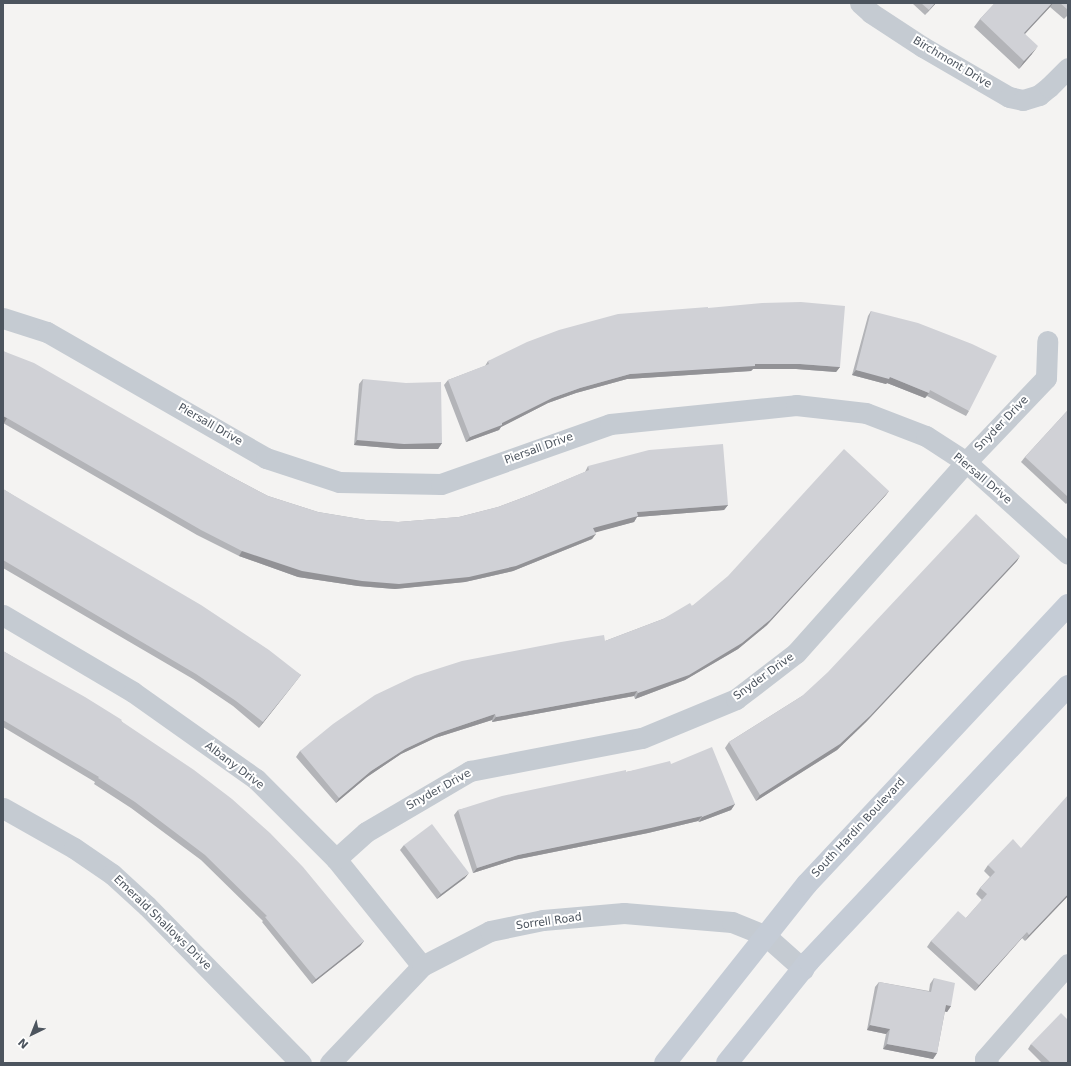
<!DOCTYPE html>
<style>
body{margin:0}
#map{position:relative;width:1071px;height:1066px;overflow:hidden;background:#f4f3f2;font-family:"DejaVu Sans",sans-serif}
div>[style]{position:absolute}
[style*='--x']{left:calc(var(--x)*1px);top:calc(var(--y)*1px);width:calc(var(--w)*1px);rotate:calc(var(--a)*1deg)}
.minor>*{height:21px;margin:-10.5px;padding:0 10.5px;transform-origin:10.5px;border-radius:10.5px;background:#c5cbd2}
.secondary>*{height:22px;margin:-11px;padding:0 11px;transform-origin:11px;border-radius:11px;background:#c5ccd6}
.wall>*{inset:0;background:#b3b4b8}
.shaded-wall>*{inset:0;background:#929296}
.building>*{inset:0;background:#d0d1d6}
span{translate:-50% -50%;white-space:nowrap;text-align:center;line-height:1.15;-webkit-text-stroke:4px #fff;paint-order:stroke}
.street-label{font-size:11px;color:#4c545e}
.frame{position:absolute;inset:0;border:4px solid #4c545e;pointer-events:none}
.north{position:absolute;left:12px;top:1014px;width:40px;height:40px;-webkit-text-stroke:3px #fff;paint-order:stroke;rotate:223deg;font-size:11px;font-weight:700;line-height:16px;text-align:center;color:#4c545e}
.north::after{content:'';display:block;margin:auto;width:14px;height:18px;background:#4c545e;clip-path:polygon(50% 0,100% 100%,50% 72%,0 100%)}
</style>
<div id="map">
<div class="minor">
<div style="--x:860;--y:3;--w:15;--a:42"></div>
<div style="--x:871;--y:13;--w:62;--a:33.2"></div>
<div style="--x:923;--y:47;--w:99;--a:30.2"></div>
<div style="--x:1009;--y:97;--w:14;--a:12"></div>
<div style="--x:1023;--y:100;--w:17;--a:-17"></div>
<div style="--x:1039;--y:95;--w:13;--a:-39"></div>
<div style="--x:1049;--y:87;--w:27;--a:-45"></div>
<div style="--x:3;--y:318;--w:46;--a:17.7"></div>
<div style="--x:47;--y:332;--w:253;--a:29.9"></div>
<div style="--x:266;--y:458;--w:77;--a:18.2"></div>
<div style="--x:339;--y:482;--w:102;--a:1.1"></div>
<div style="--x:441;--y:484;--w:179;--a:-19.5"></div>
<div style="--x:610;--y:424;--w:187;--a:-5.8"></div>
<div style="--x:796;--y:405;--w:70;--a:6.5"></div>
<div style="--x:866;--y:413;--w:64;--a:21"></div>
<div style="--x:926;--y:436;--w:48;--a:33"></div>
<div style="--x:966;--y:462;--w:137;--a:42"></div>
<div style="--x:3;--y:615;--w:151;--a:30.6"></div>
<div style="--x:133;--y:692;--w:151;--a:35.3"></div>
<div style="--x:256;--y:779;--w:113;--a:45"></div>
<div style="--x:336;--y:859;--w:137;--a:51.2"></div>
<div style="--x:3;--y:808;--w:81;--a:29.4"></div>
<div style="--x:74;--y:848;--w:46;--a:34.4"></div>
<div style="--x:112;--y:874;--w:47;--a:42.4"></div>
<div style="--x:147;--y:906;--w:220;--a:45.6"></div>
<div style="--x:336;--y:859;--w:40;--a:-42"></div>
<div style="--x:366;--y:832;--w:121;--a:-30.4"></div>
<div style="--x:470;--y:771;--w:175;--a:-10.9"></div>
<div style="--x:642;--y:738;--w:102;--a:-22.5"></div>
<div style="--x:736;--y:699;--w:76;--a:-37.5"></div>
<div style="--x:796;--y:653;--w:256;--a:-48.3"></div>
<div style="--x:966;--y:462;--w:116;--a:-46.4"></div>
<div style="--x:1046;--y:378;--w:37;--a:-88"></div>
<div style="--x:330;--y:1063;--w:134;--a:-46.5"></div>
<div style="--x:422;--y:966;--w:76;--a:-27.2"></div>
<div style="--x:490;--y:931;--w:54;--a:-11.7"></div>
<div style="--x:543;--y:920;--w:81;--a:-4.9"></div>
<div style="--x:624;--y:913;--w:108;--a:4.8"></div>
<div style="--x:732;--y:922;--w:37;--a:22"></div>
<div style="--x:766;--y:936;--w:50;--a:41.7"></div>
<div style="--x:988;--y:1063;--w:5;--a:-127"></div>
<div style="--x:985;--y:1059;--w:126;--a:-48.9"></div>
</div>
<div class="secondary">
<div style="--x:665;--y:1063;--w:228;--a:-51.6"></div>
<div style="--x:807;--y:884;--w:382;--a:-46.9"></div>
<div style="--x:727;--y:1063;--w:131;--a:-51.2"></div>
<div style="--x:809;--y:961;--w:378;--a:-46.7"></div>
</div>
<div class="wall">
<div style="clip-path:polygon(912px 3px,936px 3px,925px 15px)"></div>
<div style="clip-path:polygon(995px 3px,1068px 3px,1068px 15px,1064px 19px,1050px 7px,1025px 34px,1032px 54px,1019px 69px,974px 27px,980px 19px)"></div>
<div style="clip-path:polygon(708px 308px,840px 367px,836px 372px,796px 369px,753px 369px,751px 371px,627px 379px,576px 393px,548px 403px,501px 427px,499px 430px,466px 442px,444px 385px,448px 380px,485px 366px,488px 361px)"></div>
<div style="clip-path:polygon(871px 311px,969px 411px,966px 416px,927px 396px,925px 398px,887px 383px,886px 384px,852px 375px,868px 316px)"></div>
<div style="clip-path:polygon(3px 351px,230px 476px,268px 496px,318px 512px,366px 520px,398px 522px,459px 517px,498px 507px,530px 495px,585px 472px,588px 466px,728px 505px,724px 510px,637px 517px,634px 522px,595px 532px,592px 539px,513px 571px,465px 582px,395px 589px,358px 586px,298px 577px,239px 556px,197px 535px,3px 423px)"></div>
<div style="clip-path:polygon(363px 379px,442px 443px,438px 449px,400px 449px,354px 445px,359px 384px)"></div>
<div style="clip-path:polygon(1068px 410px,1068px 502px,1066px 504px,1021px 462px,1025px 457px)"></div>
<div style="clip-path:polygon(3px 489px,301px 675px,259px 728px,233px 706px,193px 679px,3px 568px)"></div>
<div style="clip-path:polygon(889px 491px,885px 496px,767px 625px,738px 649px,685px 680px,635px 699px,634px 696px,492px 722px,492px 720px,435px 738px,401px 754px,367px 777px,336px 803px,296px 757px,300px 751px,605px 641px,663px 619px,692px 606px)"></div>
<div style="clip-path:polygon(1017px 561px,866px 722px,837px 750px,756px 801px,725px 748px,729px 742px)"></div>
<div style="clip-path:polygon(3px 651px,121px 721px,364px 941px,360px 946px,312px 984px,262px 922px,263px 921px,201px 860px,131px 808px,94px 784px,95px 782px,3px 727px)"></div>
<div style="clip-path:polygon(671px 764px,735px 804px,731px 810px,699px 822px,698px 821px,648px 833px,514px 860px,473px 873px,454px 815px,458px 810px,626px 772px)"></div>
<div style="clip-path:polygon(404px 845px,465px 878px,437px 899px,400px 850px)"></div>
<div style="clip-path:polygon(988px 865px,1068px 896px,1025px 941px,1022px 938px,975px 991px,927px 947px,931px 941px,966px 918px,982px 900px,976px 894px,980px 888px,990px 877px,984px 871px)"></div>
<div style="clip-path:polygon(934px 978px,951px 1006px,947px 1012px,945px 1011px,937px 1053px,933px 1059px,883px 1049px,886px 1034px,867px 1030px,875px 987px,879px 982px,929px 991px,930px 984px)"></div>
<div style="clip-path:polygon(1031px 1044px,1068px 1063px,1042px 1063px,1028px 1049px)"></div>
</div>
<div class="shaded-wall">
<div style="clip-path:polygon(935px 3px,936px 3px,925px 15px,929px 10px)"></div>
<div style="clip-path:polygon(1052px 3px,1053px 3px,1050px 7px,1018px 41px,1024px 33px)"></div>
<div style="clip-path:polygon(1038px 46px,1032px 54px,1019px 69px,1024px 61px)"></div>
<div style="clip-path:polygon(755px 364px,800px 364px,840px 367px,836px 372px,796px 369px,753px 369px,751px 371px,627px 379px,576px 393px,548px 403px,501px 427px,499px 430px,466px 442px,470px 437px,502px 423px,552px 398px,580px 388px,630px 374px)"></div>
<div style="clip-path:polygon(856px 370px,890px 377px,929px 393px,925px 398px,887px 383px,886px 384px,852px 375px)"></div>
<div style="clip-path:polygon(3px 416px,7px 418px,4px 423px,3px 423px)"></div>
<div style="clip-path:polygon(357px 440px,442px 443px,438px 449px,400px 449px,354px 445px)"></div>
<div style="clip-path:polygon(889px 491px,885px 496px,767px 625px,738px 649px,685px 680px,635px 699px,638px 693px)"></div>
<div style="clip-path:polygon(728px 505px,724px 510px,637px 517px,634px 522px,590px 534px,593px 528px,637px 512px)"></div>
<div style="clip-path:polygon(596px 534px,592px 539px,513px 571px,465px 582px,395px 589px,358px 586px,298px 577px,239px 556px,242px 551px)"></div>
<div style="clip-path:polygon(1020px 556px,1017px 561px,866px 722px,837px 750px,756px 801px,760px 795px)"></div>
<div style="clip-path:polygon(301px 675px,297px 680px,259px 728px,263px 722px)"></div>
<div style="clip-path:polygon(637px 691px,634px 696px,492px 722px,496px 717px)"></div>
<div style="clip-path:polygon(495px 714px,492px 720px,435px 738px,401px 754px,367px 777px,336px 803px,339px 798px,371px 771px,405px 749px,439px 733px)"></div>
<div style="clip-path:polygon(735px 804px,731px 810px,699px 822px,702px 817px)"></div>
<div style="clip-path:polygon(702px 816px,698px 821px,648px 833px,514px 860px,473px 873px,477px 868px,518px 855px)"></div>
<div style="clip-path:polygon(469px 873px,465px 878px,437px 899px,441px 894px)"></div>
<div style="clip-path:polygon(1068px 894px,1068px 896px,1025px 941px,1029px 935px)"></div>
<div style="clip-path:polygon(1027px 932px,1022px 938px,975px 991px,979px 985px)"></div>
<div style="clip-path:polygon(364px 941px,360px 946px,312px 984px,316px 979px)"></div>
<div style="clip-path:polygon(946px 1005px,951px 1006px,947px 1012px,942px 1011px)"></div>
<div style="clip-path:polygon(870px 1025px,890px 1029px,886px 1034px,867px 1030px)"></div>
<div style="clip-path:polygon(887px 1044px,937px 1053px,933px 1059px,883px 1049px)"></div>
</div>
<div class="building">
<div style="clip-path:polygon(921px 3px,935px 3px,929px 10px)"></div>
<div style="clip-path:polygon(995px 3px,1052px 3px,1024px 33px,1038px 46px,1024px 61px,980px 19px)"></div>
<div style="clip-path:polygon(1060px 3px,1068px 3px,1068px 10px)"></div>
<div style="clip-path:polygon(801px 302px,845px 306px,840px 367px,800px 364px,755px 364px,755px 366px,630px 374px,580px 388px,552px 398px,502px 423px,502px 425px,470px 437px,448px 380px,489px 364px,488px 361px,527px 342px,559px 330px,618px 314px,708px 307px,708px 308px,762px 303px)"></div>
<div style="clip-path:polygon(871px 311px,918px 323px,972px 344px,997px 356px,969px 411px,930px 390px,929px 393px,890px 377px,889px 379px,856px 370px)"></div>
<div style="clip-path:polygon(3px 351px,34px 363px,230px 476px,268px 496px,318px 512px,366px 520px,398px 522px,459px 517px,498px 507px,530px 495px,589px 470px,588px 466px,649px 450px,723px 444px,728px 505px,637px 512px,638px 516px,593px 528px,596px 534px,516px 566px,469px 577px,399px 584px,362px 581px,302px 571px,242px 551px,201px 530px,7px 418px,3px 416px)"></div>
<div style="clip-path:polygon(363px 379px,406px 383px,441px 382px,442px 443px,404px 444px,357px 440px)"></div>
<div style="clip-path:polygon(1068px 410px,1068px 497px,1025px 457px)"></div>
<div style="clip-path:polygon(844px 449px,889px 491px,770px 620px,742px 643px,689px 675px,638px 693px,637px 691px,496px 717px,495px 714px,439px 733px,405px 749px,371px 771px,339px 798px,300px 751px,333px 724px,375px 695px,415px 676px,462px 661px,561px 642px,604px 635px,605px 641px,663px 619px,690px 603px,692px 606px,728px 576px)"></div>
<div style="clip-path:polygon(3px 489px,201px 605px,269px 650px,301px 675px,263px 722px,236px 701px,196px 674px,3px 560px)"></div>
<div style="clip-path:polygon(976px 514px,1020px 556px,870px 716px,840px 744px,760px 795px,729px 742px,802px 696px,828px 672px)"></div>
<div style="clip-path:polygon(3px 651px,85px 697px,122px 720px,121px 721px,194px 770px,232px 799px,270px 833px,303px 867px,364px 941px,316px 979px,265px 917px,267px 916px,205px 855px,135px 802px,98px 778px,99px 777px,3px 720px)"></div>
<div style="clip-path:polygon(712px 747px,735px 804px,702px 817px,702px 816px,651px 828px,518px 855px,477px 868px,458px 810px,502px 796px,626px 770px,626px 772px,670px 761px,671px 764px)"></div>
<div style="clip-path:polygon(1068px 795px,1068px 894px,1029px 935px,1027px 932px,979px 985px,931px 941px,958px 911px,966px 918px,987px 894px,980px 888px,995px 872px,988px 865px,1013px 839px,1021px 848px)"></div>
<div style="clip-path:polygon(432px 824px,469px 873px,441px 894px,404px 845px)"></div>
<div style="clip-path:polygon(934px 978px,955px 983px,951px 1006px,946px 1005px,937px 1053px,887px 1044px,890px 1029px,870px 1025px,879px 982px,931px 992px)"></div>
<div style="clip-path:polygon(1061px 1013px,1068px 1020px,1068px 1063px,1051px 1063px,1031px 1044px)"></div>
</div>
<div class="street-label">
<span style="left:952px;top:63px;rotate:31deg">Birchmont Drive</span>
<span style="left:1002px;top:424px;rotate:-46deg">Snyder Drive</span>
<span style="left:210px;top:425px;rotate:30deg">Piersall Drive</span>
<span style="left:539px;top:449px;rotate:-20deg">Piersall Drive</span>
<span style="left:982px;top:479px;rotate:40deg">Piersall Drive</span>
<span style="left:764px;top:677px;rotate:-36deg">Snyder Drive</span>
<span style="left:234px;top:766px;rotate:37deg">Albany Drive</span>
<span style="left:439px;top:790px;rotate:-29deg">Snyder Drive</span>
<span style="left:859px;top:828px;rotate:-47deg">South Hardin Boulevard</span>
<span style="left:549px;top:922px;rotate:-8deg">Sorrell Road</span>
<span style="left:162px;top:923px;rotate:44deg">Emerald Shallows Drive</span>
</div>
<div class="frame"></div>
<div class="north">N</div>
</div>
